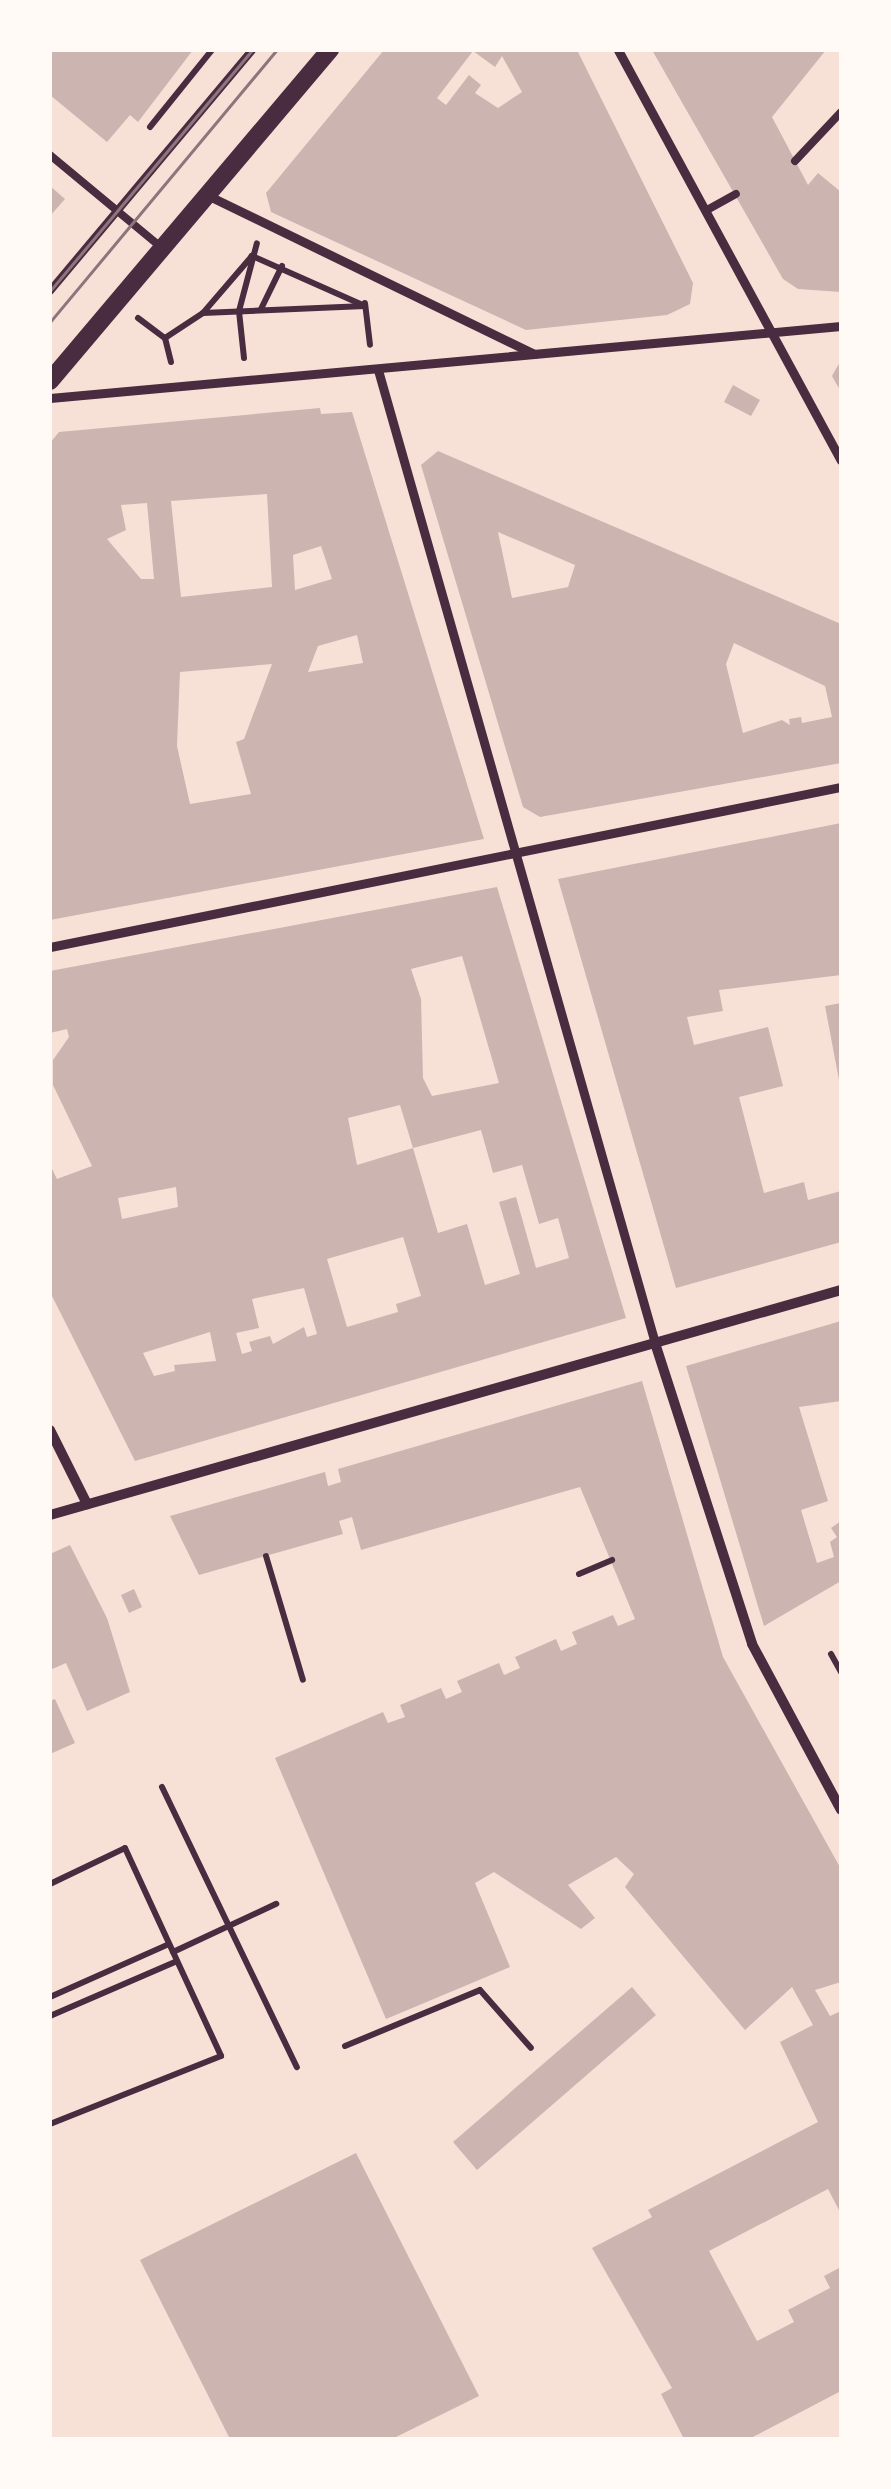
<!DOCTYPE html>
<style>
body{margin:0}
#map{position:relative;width:891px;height:2489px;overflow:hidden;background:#f7e1d7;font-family:"Space Grotesk",sans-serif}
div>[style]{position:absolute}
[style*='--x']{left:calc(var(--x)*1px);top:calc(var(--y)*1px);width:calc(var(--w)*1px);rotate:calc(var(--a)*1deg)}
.building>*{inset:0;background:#ccb4b1}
.path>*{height:6px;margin:-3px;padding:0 3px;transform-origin:3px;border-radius:3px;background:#4a2c40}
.service>*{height:8px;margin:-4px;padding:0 4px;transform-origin:4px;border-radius:4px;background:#4a2c40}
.pedestrian>*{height:9px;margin:-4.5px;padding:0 4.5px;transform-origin:4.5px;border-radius:4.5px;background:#4a2c40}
.minor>*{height:10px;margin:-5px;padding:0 5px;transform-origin:5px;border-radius:5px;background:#4a2c40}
.tertiary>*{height:18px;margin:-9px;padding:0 9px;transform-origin:9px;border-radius:9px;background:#4a2c40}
.tram>*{height:2.5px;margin:-1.25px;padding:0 1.25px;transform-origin:1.25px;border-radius:1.25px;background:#8f747c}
span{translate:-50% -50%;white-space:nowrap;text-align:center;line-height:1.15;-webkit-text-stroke:8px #fffaf5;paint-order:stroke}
.frame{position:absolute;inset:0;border:52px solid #fffaf5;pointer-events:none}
</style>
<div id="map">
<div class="building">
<div style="clip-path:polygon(50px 50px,193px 50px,138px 122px,130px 115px,107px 142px,50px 95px)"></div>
<div style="clip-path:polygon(evenodd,384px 50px,577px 50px,693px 283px,690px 304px,667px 315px,526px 330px,271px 212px,266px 193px,384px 50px,473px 51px,495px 67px,502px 56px,522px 92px,498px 108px,475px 93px,481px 85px,469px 75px,446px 105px,437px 98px,473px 51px)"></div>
<div style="clip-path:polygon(652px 50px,826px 50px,772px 117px,808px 185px,818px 173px,841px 192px,841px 292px,798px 289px,783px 279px)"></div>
<div style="clip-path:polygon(50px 186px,65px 199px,50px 216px)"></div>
<div style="clip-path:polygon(841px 360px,841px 392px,832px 376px)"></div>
<div style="clip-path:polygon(733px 385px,760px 400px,751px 416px,724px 402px)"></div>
<div style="clip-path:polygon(evenodd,320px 408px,321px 414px,352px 412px,484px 839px,50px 920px,50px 443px,59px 432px,320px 408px,267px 494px,272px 587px,181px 597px,171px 501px,267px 494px,320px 408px,147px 503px,154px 579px,141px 579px,107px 539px,126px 530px,121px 505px,147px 503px,320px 408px,321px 546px,332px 579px,295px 590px,293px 555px,321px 546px,320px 408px,357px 635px,363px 663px,308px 672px,318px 646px,357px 635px,320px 408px,272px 664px,244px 739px,236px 742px,251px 794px,190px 804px,177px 746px,180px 672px,272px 664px)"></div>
<div style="clip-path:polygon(evenodd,438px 451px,841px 624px,841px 763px,540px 817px,523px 807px,421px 465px,438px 451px,498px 532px,575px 565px,568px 587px,512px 598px,498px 532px,438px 451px,734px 643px,825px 686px,832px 717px,802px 723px,801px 717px,789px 719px,790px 725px,782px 720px,743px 733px,726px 664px,734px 643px)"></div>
<div style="clip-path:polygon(841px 823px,841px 975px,719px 990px,723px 1011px,687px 1017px,694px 1045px,768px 1027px,783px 1086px,739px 1097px,764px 1193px,804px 1182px,808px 1200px,841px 1191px,841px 1242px,676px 1288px,558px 879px)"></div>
<div style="clip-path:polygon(evenodd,497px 887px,626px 1318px,135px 1461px,50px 1292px,50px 1165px,57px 1179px,92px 1166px,53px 1085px,53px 1060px,69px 1037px,67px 1029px,50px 1033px,50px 971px,497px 887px,462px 956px,499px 1083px,432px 1096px,423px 1078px,421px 999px,411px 969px,462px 956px,497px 887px,400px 1105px,413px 1148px,481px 1130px,493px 1173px,522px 1165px,539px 1224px,558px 1218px,569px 1258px,536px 1268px,516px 1197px,499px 1202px,520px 1274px,485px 1285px,467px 1224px,438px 1233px,413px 1148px,357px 1165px,348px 1118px,400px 1105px,497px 887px,176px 1187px,178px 1207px,122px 1219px,118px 1198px,176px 1187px,497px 887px,403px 1237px,421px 1296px,396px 1304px,398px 1312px,347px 1327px,327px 1259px,403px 1237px,497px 887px,304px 1288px,317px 1334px,307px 1337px,304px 1327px,273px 1344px,270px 1336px,249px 1342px,252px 1351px,242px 1354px,236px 1333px,259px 1328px,252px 1299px,304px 1288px,497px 887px,210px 1332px,216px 1361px,174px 1365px,175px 1371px,154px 1376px,143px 1353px,210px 1332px)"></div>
<div style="clip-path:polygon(841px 1003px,841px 1080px,839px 1080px,825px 1006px)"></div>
<div style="clip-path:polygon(841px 1321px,841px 1401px,799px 1407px,828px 1501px,801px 1510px,817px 1563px,834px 1557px,830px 1542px,837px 1537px,831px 1528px,841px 1521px,841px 1581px,764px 1626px,686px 1366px)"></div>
<div style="clip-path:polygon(642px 1381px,723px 1657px,841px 1869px,841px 1982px,815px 1990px,830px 2016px,841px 2011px,841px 2214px,828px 2189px,709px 2251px,757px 2341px,794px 2322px,788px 2310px,830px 2288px,824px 2276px,841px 2267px,841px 2391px,749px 2439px,684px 2439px,661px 2394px,672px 2388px,592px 2248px,652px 2217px,648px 2210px,818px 2122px,780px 2042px,813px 2025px,792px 1987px,745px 2030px,625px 1887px,634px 1874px,616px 1857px,568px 1885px,595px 1918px,581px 1929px,494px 1872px,475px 1883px,510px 1967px,386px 2019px,275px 1758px,383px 1712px,388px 1723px,405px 1717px,400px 1705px,441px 1688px,446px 1699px,462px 1692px,457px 1681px,499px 1663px,504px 1675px,520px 1668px,515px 1657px,556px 1639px,561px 1651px,577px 1644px,572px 1632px,613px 1615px,618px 1626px,635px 1619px,580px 1487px,361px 1550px,352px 1517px,339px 1521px,343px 1534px,199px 1575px,170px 1516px,325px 1472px,328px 1486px,341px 1482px,338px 1469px)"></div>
<div style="clip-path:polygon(70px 1545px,107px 1618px,130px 1692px,87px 1711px,66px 1663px,50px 1670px,50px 1554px)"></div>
<div style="clip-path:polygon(134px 1589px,142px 1607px,129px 1613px,121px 1595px)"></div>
<div style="clip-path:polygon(55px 1699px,75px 1743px,50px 1754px,50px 1701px)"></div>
<div style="clip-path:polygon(632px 1987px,656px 2015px,477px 2170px,453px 2142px)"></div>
<div style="clip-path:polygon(356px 2153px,479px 2396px,392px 2439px,230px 2439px,140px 2260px)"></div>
</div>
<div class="path">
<div style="--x:150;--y:127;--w:99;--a:-51.2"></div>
<div style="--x:365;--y:303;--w:42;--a:83.2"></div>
<div style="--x:261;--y:309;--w:48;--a:-64"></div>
<div style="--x:138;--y:318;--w:34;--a:37"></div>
<div style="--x:244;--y:358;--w:47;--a:-96.1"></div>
<div style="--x:239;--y:311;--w:70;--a:-75.2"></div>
<div style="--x:171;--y:362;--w:25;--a:-104"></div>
<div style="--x:165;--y:338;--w:45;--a:-33.3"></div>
<div style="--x:203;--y:313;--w:162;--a:-2.5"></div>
<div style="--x:365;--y:306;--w:124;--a:-156.1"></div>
<div style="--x:252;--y:256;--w:75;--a:130.7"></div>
<div style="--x:266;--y:1556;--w:129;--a:73.4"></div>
<div style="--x:579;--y:1574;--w:36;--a:-23"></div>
<div style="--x:831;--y:1654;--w:21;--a:61"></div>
<div style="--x:162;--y:1787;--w:311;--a:64.3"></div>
<div style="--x:50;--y:1884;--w:83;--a:-25.6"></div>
<div style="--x:125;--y:1848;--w:229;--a:65.2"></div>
<div style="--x:221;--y:2056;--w:184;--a:158.3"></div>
<div style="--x:173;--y:1952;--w:114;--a:-25"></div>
<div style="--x:50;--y:1997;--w:130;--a:-24"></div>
<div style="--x:50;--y:2016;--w:138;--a:-23.4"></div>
<div style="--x:345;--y:2046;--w:146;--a:-22.5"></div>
<div style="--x:480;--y:1990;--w:77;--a:48.7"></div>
</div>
<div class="service">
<div style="--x:50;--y:155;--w:146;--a:39.7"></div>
<div style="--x:795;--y:161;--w:67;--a:-46.8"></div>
<div style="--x:707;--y:210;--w:33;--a:-29"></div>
<div style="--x:50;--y:291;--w:314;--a:-50"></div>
</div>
<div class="pedestrian">
<div style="--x:618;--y:50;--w:467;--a:61.5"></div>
<div style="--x:207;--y:195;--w:364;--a:25.9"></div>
<div style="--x:378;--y:370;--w:1012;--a:74.11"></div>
<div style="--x:50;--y:398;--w:794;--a:-5.2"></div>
<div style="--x:50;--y:947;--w:807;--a:-11.44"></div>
</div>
<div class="minor">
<div style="--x:655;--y:1343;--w:316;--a:72.1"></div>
<div style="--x:752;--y:1644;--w:188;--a:61.8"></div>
<div style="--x:50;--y:1430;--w:83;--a:63.4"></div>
<div style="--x:50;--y:1515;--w:822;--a:-15.88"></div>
</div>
<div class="tertiary">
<div style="--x:50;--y:381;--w:434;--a:-49.8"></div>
</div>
<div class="tram">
<div style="--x:50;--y:291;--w:314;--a:-50"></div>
<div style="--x:50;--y:322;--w:354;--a:-50.2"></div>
</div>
<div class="frame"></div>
</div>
